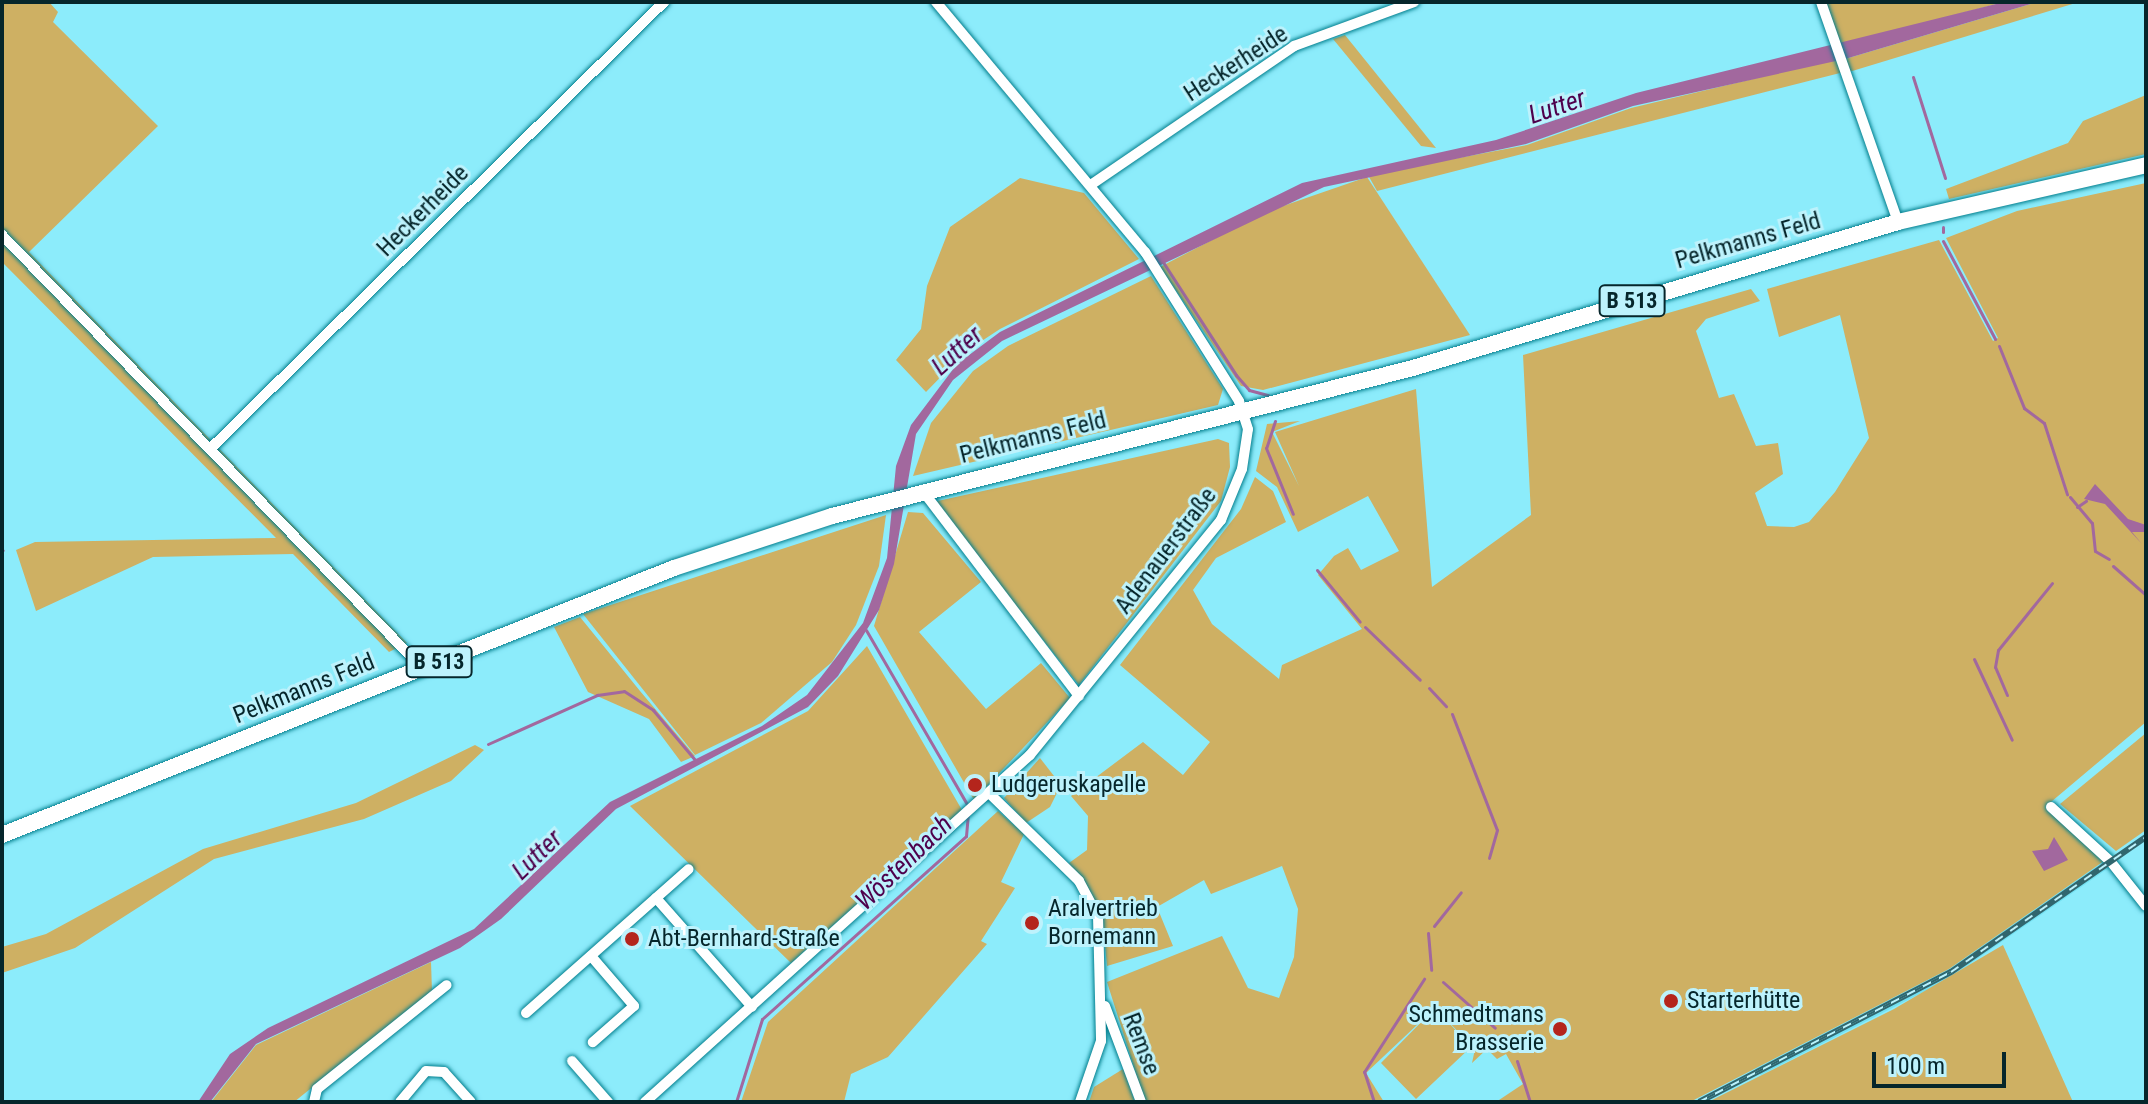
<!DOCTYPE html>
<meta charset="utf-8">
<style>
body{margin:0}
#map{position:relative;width:2148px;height:1104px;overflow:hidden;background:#8cecfb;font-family:"Roboto Condensed",sans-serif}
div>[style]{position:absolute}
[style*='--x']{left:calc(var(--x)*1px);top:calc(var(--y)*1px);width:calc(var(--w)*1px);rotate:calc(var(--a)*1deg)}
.built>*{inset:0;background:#73e1f2}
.green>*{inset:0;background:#ceb063}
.water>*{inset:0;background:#a2689e}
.stream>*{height:3px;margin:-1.5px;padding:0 1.5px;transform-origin:1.5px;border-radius:1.5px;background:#a2689e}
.roads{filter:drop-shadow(0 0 2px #027e8d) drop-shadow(0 0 2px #027e8d)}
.street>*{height:10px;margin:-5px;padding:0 5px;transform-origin:5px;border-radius:5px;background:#fff}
.primary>*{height:16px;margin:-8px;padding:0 8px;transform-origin:8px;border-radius:8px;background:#fff}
.rail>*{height:6px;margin-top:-3px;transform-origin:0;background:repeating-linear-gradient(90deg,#bdf2fc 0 9px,#31666e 0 18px);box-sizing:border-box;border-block:2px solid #31666e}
.dots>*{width:22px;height:22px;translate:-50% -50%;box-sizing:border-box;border:4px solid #bdf2fc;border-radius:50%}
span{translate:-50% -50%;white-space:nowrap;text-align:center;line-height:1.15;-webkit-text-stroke:6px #bdf2fc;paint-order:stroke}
.shield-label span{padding:2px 6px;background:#bdf2fc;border:2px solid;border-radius:6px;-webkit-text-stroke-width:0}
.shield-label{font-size:22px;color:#06262b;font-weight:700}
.street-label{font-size:24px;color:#06262b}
.poi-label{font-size:24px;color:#06262b}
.left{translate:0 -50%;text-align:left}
.right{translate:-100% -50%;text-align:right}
.water-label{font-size:26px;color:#4e014c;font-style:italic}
.frame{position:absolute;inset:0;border:4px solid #06262b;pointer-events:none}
.scale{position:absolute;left:1872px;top:1052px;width:134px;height:36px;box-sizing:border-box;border:4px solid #06262b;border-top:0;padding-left:10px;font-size:24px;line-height:28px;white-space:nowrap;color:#06262b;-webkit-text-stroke:6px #bdf2fc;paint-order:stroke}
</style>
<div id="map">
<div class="built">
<div style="clip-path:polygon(2104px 861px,2110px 867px,1945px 981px,1761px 1075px,1755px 1069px,1949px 969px)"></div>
</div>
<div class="green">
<div style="clip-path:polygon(2px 2px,49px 2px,58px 12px,53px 22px,158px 126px,29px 252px,407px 643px,389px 652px,293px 554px,153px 557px,36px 611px,16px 550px,35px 542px,276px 538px,2px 262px)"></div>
<div style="clip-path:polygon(1861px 2px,2004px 2px,1840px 45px,1826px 3px)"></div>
<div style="clip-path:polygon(2037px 2px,2079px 2px,1849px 72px,1845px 59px)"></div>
<div style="clip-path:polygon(1345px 35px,1436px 148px,1421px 146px,1333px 39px)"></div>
<div style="clip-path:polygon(1836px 59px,1844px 72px,1377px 191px,1368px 175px,1527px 145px,1631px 108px)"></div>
<div style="clip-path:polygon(2146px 95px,2146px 154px,1949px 199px,1946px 189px,2068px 143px,2083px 121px)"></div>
<div style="clip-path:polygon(1367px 177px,1470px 335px,1263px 390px,1241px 386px,1160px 267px,1266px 212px)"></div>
<div style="clip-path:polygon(1020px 178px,1084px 193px,1139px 259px,1000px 329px,965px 352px,926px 392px,896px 360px,921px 329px,927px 286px,950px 227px)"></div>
<div style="clip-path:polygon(2146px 183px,2146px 722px,2045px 807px,2104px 861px,1949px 969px,1690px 1102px,1496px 1102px,1523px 1084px,1506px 1054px,1497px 1059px,1487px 1049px,1472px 1063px,1475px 1049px,1438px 1011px,1471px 1047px,1416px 1099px,1381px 1063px,1435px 1008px,1366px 1073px,1384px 1102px,1145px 1102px,1107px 982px,1222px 936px,1248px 988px,1279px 998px,1294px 957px,1298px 909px,1282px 866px,1211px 894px,1204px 880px,1157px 907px,1173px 946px,1107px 966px,1102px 915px,1069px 863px,1087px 850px,1088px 816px,1071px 796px,1143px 742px,1183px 775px,1210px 742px,1120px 665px,1241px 509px,1255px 477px,1273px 491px,1286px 522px,1216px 558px,1193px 590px,1212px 624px,1279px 679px,1282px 665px,1362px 629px,1318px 575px,1334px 556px,1348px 548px,1361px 570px,1399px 551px,1368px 496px,1298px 532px,1277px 487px,1256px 471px,1267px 424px,1300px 421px,1272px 432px,1299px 486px,1275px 432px,1416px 389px,1432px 587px,1531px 515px,1523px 355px,1751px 289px,1760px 301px,1706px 319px,1696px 331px,1719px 398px,1734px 394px,1756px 446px,1778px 443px,1783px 474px,1755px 493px,1767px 526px,1794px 527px,1809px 522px,1835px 492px,1869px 438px,1840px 315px,1779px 337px,1767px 289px,1939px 240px,1993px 341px,1998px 338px,1946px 238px,2017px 211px)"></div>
<div style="clip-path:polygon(1151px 276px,1223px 389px,1218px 405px,913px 476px,931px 423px,973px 371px,1008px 346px)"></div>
<div style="clip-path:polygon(1218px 439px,1229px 443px,1230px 467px,1221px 501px,1079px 685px,933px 502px)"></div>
<div style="clip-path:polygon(908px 512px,923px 513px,981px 582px,919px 632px,986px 709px,1041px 663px,1070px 698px,974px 800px,874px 626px)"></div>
<div style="clip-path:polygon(886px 515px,879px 566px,856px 625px,832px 662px,761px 723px,695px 755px,583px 614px)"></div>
<div style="clip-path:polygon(580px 617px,640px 691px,695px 756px,681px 762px,649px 719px,588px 692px,554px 627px)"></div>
<div style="clip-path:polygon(867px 646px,962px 810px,791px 963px,630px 806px,808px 711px)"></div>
<div style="clip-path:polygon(2146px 733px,2146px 830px,2116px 851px,2060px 804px)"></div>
<div style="clip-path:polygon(475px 745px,484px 750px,451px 781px,364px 819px,214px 859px,75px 948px,2px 973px,2px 947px,46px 934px,203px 849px,356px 803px)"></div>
<div style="clip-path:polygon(1040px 758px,1061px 785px,1050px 807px,1026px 823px,1004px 798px)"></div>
<div style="clip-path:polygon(998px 811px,1024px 834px,1001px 882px,1015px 888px,981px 941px,987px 944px,888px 1057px,851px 1074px,844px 1102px,741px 1102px,768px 1022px)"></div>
<div style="clip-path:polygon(2003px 945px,2073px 1102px,1708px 1102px,1894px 1009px)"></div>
<div style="clip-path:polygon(431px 962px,432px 991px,294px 1102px,211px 1102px,256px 1045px)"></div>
<div style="clip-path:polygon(1123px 1069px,1135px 1102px,1089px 1102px,1094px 1087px)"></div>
</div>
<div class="water">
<div style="clip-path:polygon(2004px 2px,2037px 2px,1845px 59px,1633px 106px,1526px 144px,1324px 187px,1002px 341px,953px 380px,916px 434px,894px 564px,879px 610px,838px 676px,808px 707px,616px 809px,501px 919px,460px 948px,256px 1044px,210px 1102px,198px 1102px,230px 1054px,268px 1028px,474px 929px,610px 802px,762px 726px,807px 695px,863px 623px,887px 558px,896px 466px,911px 425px,957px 364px,1000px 332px,1302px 183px,1496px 140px,1636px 93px)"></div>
<div style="clip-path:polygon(2095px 484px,2128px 519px,2146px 525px,2146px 532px,2132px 532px,2142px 544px,2105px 504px,2084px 499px)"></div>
<div style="clip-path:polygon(2054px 837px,2068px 860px,2044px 871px,2032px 851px,2048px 849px)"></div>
</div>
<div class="stream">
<div style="--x:1913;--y:77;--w:106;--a:72.4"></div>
<div style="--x:1943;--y:227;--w:5;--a:90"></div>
<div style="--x:1943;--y:241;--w:111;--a:62"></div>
<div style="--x:1163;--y:262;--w:135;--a:57.1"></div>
<div style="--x:1236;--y:375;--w:20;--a:49"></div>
<div style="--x:1249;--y:390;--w:20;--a:15"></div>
<div style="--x:1999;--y:346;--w:67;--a:68"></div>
<div style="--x:2024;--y:408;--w:25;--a:37"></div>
<div style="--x:2044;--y:423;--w:75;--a:72.1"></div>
<div style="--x:1275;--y:421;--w:28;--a:108"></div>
<div style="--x:1266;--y:448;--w:71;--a:67.8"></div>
<div style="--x:2070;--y:497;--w:34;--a:50"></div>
<div style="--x:2092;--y:523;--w:28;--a:84"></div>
<div style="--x:2095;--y:551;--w:16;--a:30"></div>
<div style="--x:2077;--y:507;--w:11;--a:-34"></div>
<div style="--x:2;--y:551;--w:1;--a:-45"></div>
<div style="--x:2113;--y:566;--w:44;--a:41.3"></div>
<div style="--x:1317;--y:570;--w:67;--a:50.4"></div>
<div style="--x:1365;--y:627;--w:76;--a:43.9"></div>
<div style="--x:866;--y:630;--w:203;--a:59.9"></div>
<div style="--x:1974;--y:659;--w:89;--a:64.9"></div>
<div style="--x:1429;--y:688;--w:25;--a:47"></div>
<div style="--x:2007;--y:695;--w:30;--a:-113"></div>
<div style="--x:1995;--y:667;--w:17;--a:-80"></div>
<div style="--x:1998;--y:650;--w:86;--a:-51.1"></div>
<div style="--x:1452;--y:714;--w:124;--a:68.8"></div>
<div style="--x:1497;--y:830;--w:29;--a:106"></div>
<div style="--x:488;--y:744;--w:120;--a:-24.2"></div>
<div style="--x:597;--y:695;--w:27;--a:-8"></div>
<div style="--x:624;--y:691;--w:35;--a:33"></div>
<div style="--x:653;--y:710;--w:67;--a:49.9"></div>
<div style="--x:1434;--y:926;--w:43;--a:-51.5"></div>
<div style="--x:1428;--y:933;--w:37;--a:85"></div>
<div style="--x:1443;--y:982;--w:69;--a:41.5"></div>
<div style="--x:1517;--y:1061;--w:43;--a:72.4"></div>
<div style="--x:736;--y:1102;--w:87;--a:-72.6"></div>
<div style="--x:762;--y:1019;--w:274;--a:-41.9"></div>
<div style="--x:966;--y:836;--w:22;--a:-85"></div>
<div style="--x:1374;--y:1102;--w:32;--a:-108"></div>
<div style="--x:1364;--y:1072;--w:111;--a:-57.2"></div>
</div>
<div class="roads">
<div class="street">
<div style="--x:1821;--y:2;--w:233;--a:70.7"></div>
<div style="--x:1092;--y:184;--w:245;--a:-34.3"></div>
<div style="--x:1294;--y:46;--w:128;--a:-20.1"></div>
<div style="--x:2;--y:235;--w:605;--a:45.87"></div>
<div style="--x:211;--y:448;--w:636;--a:-44.55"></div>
<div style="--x:922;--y:490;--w:259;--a:52.7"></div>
<div style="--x:991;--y:795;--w:123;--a:44.3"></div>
<div style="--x:1079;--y:881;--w:40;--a:62"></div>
<div style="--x:1098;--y:916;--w:125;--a:88.6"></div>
<div style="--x:1101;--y:1041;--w:65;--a:109"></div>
<div style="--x:2051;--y:807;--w:81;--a:42.5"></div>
<div style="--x:2111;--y:862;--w:56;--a:51.5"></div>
<div style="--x:656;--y:898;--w:145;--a:48.6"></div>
<div style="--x:591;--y:956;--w:66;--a:49.3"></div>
<div style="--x:634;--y:1006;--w:55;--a:138.7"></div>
<div style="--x:1105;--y:1006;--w:103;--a:69.4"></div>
<div style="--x:526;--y:1013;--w:217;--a:-41.5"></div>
<div style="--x:572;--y:1061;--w:55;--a:48.7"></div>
<div style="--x:314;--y:1102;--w:13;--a:-77"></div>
<div style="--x:317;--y:1089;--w:166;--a:-38.7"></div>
<div style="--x:400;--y:1102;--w:40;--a:-50"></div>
<div style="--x:426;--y:1071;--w:18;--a:3"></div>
<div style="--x:444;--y:1072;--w:40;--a:48"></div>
<div style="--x:645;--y:1102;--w:518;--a:-42.03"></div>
<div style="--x:1030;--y:755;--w:303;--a:-50.9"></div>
<div style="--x:1221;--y:520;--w:55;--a:-67.6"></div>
<div style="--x:1242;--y:469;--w:40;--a:-81.5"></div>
<div style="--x:1248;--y:429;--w:29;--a:-108"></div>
<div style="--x:1239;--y:401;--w:176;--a:-122.2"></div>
<div style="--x:1145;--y:252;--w:326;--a:-129.9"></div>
</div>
<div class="primary">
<div style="--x:2;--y:835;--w:723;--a:-21.67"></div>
<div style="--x:674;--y:568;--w:166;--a:-18.2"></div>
<div style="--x:832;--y:516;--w:600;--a:-14.29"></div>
<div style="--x:1413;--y:368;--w:506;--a:-16.75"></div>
<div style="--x:1898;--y:222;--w:254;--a:-12.9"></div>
</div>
</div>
<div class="rail">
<div style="--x:1699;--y:1102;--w:284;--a:-27.3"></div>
<div style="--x:1951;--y:972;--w:237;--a:-34.7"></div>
</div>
<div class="dots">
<div style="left:975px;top:785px;background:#b4251c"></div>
<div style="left:1032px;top:923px;background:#b4251c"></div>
<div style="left:632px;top:939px;background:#b4251c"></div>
<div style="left:1671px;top:1001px;background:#b4251c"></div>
<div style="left:1560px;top:1029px;background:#b4251c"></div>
</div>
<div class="shield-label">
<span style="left:1632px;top:301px">B 513</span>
<span style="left:439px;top:662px">B 513</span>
</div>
<div class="street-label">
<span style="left:1236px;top:64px;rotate:-33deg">Heckerheide</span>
<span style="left:423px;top:211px;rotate:-45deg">Heckerheide</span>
<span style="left:1748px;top:241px;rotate:-16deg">Pelkmanns Feld</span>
<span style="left:1033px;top:438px;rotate:-14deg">Pelkmanns Feld</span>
<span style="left:1166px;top:551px;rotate:-53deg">Adenauerstraße</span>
<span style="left:304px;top:689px;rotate:-22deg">Pelkmanns Feld</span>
<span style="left:1141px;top:1044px;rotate:69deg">Remse</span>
</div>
<div class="poi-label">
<span class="left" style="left:991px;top:785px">Ludgeruskapelle</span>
<span class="left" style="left:1048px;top:923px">Aralvertrieb<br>Bornemann</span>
<span class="left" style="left:648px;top:939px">Abt-Bernhard-Straße</span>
<span class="left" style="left:1687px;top:1001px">Starterhütte</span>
<span class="right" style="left:1544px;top:1029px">Schmedtmans<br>Brasserie</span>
</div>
<div class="water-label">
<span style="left:1557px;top:107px;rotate:-19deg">Lutter</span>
<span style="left:957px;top:351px;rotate:-42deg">Lutter</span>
<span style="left:537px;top:855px;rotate:-44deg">Lutter</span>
<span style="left:904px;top:863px;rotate:-44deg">Wöstenbach</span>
</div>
<div class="frame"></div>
<div class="scale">100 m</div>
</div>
